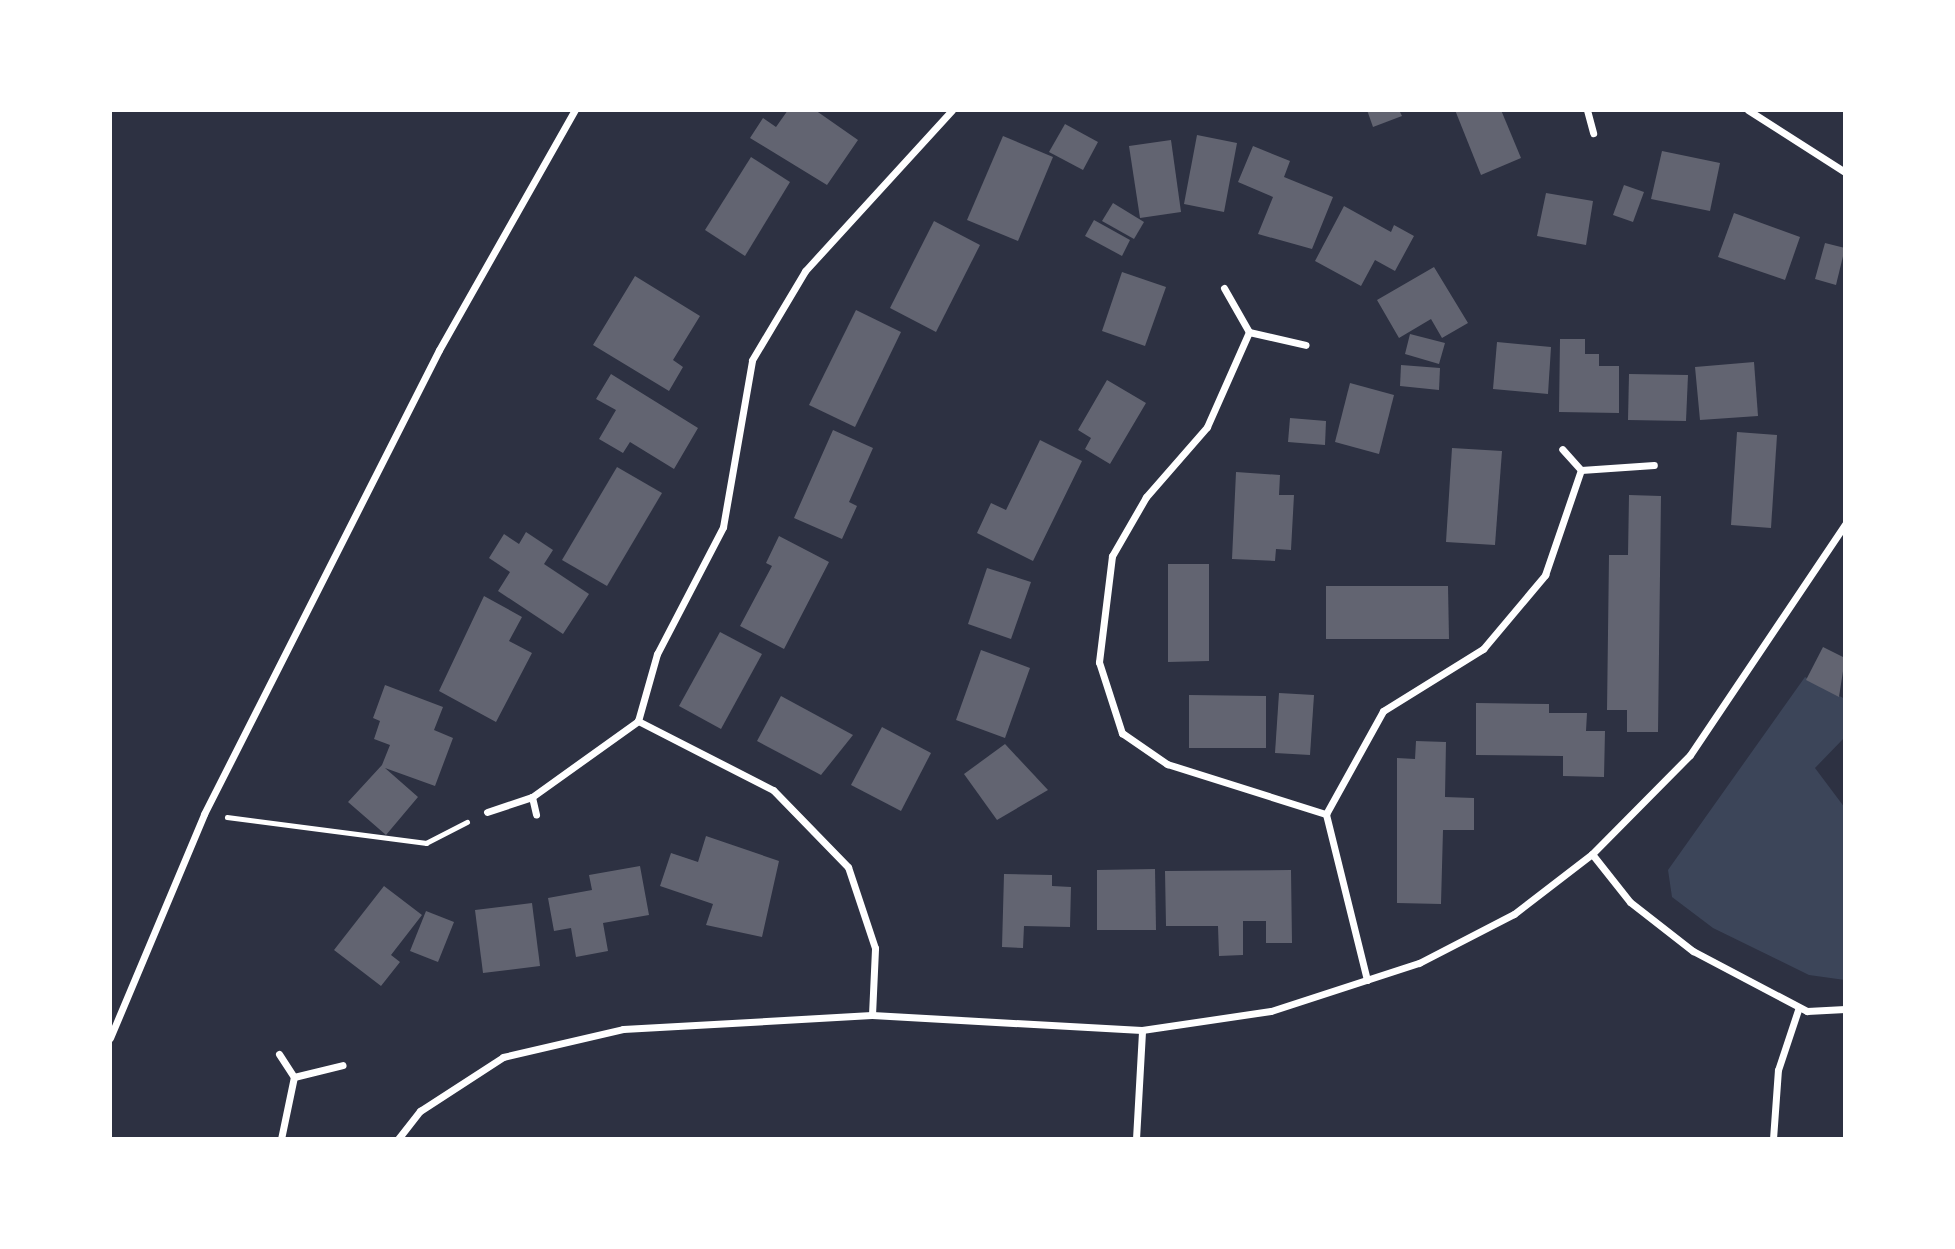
<!DOCTYPE html>
<style>
body{margin:0}
#map{position:relative;width:1955px;height:1249px;overflow:hidden;background:#2d3142;font-family:"DM Sans",sans-serif}
div>[style]{position:absolute}
[style*='--x']{left:calc(var(--x)*1px);top:calc(var(--y)*1px);width:calc(var(--w)*1px);rotate:calc(var(--a)*1deg)}
.green>*{inset:0;background:#3c4559}
.building>*{inset:0;background:#626471}
.path>*{height:4.5px;margin:-2.25px;padding:0 2.25px;transform-origin:2.25px;border-radius:2.25px;background:#fff}
.minor>*{height:7px;margin:-3.5px;padding:0 3.5px;transform-origin:3.5px;border-radius:3.5px;background:#fff}
span{translate:-50% -50%;white-space:nowrap;text-align:center;line-height:1.15;-webkit-text-stroke:6px #fff;paint-order:stroke}
.frame{position:absolute;inset:0;border:112px solid #fff;pointer-events:none}
</style>
<div id="map">
<div class="green">
<div style="clip-path:polygon(1805px 677px,1845px 699px,1845px 737px,1815px 768px,1845px 808px,1845px 980px,1809px 975px,1713px 928px,1672px 897px,1668px 870px)"></div>
</div>
<div class="building">
<div style="clip-path:polygon(788px 110px,815px 110px,858px 140px,827px 185px,750px 138px,763px 118px,776px 127px)"></div>
<div style="clip-path:polygon(1367px 110px,1399px 110px,1402px 116px,1373px 127px)"></div>
<div style="clip-path:polygon(1455px 110px,1501px 110px,1521px 158px,1481px 175px)"></div>
<div style="clip-path:polygon(1065px 124px,1098px 142px,1083px 170px,1049px 152px)"></div>
<div style="clip-path:polygon(1197px 135px,1237px 143px,1224px 212px,1184px 204px)"></div>
<div style="clip-path:polygon(1003px 136px,1053px 157px,1018px 241px,967px 220px)"></div>
<div style="clip-path:polygon(1171px 140px,1181px 212px,1140px 218px,1129px 146px)"></div>
<div style="clip-path:polygon(1253px 146px,1290px 161px,1284px 177px,1333px 197px,1312px 249px,1258px 234px,1273px 197px,1238px 182px)"></div>
<div style="clip-path:polygon(1662px 151px,1720px 163px,1710px 211px,1651px 199px)"></div>
<div style="clip-path:polygon(751px 157px,790px 182px,745px 256px,705px 230px)"></div>
<div style="clip-path:polygon(1624px 185px,1644px 192px,1633px 222px,1613px 215px)"></div>
<div style="clip-path:polygon(1546px 193px,1593px 201px,1586px 245px,1537px 236px)"></div>
<div style="clip-path:polygon(1113px 203px,1144px 222px,1134px 239px,1102px 221px)"></div>
<div style="clip-path:polygon(1344px 206px,1391px 232px,1394px 225px,1414px 236px,1395px 271px,1375px 260px,1361px 286px,1315px 261px)"></div>
<div style="clip-path:polygon(1734px 213px,1800px 237px,1785px 280px,1718px 257px)"></div>
<div style="clip-path:polygon(1094px 220px,1130px 240px,1122px 256px,1085px 236px)"></div>
<div style="clip-path:polygon(934px 221px,980px 245px,936px 332px,890px 308px)"></div>
<div style="clip-path:polygon(1825px 243px,1845px 248px,1836px 285px,1815px 279px)"></div>
<div style="clip-path:polygon(1434px 267px,1468px 323px,1442px 338px,1431px 319px,1399px 338px,1377px 300px)"></div>
<div style="clip-path:polygon(1122px 272px,1166px 287px,1145px 346px,1102px 331px)"></div>
<div style="clip-path:polygon(635px 276px,700px 316px,673px 360px,683px 367px,669px 391px,593px 345px)"></div>
<div style="clip-path:polygon(856px 310px,901px 332px,855px 427px,809px 405px)"></div>
<div style="clip-path:polygon(1410px 334px,1445px 343px,1439px 364px,1405px 354px)"></div>
<div style="clip-path:polygon(1560px 339px,1585px 339px,1585px 354px,1599px 354px,1599px 366px,1619px 366px,1619px 413px,1559px 412px)"></div>
<div style="clip-path:polygon(1497px 342px,1551px 347px,1548px 394px,1493px 389px)"></div>
<div style="clip-path:polygon(1754px 362px,1758px 416px,1700px 420px,1695px 367px)"></div>
<div style="clip-path:polygon(1401px 365px,1440px 368px,1439px 390px,1400px 386px)"></div>
<div style="clip-path:polygon(611px 374px,698px 428px,674px 469px,630px 442px,623px 453px,599px 439px,616px 410px,596px 399px)"></div>
<div style="clip-path:polygon(1629px 374px,1688px 375px,1686px 421px,1628px 420px)"></div>
<div style="clip-path:polygon(1107px 380px,1146px 403px,1110px 464px,1085px 449px,1091px 438px,1078px 430px)"></div>
<div style="clip-path:polygon(1350px 383px,1394px 395px,1379px 454px,1335px 442px)"></div>
<div style="clip-path:polygon(1290px 418px,1326px 421px,1325px 445px,1288px 442px)"></div>
<div style="clip-path:polygon(833px 430px,873px 448px,849px 502px,857px 506px,842px 539px,794px 518px)"></div>
<div style="clip-path:polygon(1737px 432px,1777px 435px,1771px 528px,1731px 525px)"></div>
<div style="clip-path:polygon(1040px 440px,1082px 461px,1033px 561px,977px 533px,991px 503px,1006px 510px)"></div>
<div style="clip-path:polygon(1452px 448px,1502px 451px,1495px 545px,1446px 542px)"></div>
<div style="clip-path:polygon(617px 467px,662px 493px,607px 586px,562px 560px)"></div>
<div style="clip-path:polygon(1236px 472px,1280px 475px,1279px 495px,1294px 495px,1291px 550px,1276px 549px,1275px 561px,1232px 559px)"></div>
<div style="clip-path:polygon(1629px 495px,1661px 496px,1658px 732px,1627px 732px,1627px 710px,1607px 710px,1609px 555px,1628px 555px)"></div>
<div style="clip-path:polygon(526px 532px,553px 550px,544px 564px,589px 594px,563px 634px,498px 591px,510px 572px,489px 558px,504px 534px,519px 544px)"></div>
<div style="clip-path:polygon(779px 536px,829px 562px,784px 649px,740px 626px,772px 566px,766px 563px)"></div>
<div style="clip-path:polygon(1168px 564px,1209px 564px,1209px 661px,1168px 662px)"></div>
<div style="clip-path:polygon(987px 568px,1031px 582px,1011px 639px,968px 624px)"></div>
<div style="clip-path:polygon(1326px 586px,1448px 586px,1449px 639px,1326px 639px)"></div>
<div style="clip-path:polygon(484px 596px,522px 617px,509px 641px,532px 653px,496px 722px,439px 691px)"></div>
<div style="clip-path:polygon(720px 632px,762px 654px,721px 729px,679px 706px)"></div>
<div style="clip-path:polygon(1823px 647px,1845px 658px,1839px 697px,1806px 680px)"></div>
<div style="clip-path:polygon(981px 650px,1030px 668px,1005px 738px,956px 720px)"></div>
<div style="clip-path:polygon(385px 685px,443px 707px,434px 730px,453px 738px,435px 786px,385px 768px,418px 797px,386px 835px,348px 802px,382px 765px,390px 745px,374px 739px,380px 721px,373px 718px)"></div>
<div style="clip-path:polygon(1279px 693px,1314px 695px,1310px 755px,1275px 753px)"></div>
<div style="clip-path:polygon(1189px 695px,1266px 696px,1266px 748px,1189px 748px)"></div>
<div style="clip-path:polygon(781px 696px,853px 735px,821px 775px,757px 741px)"></div>
<div style="clip-path:polygon(1476px 703px,1549px 704px,1549px 713px,1587px 713px,1586px 731px,1605px 731px,1604px 777px,1563px 776px,1563px 756px,1476px 755px)"></div>
<div style="clip-path:polygon(882px 727px,931px 753px,901px 811px,851px 785px)"></div>
<div style="clip-path:polygon(1416px 741px,1446px 742px,1445px 797px,1474px 798px,1474px 830px,1443px 830px,1441px 904px,1397px 903px,1397px 758px,1415px 759px)"></div>
<div style="clip-path:polygon(1005px 744px,1048px 790px,997px 820px,964px 774px)"></div>
<div style="clip-path:polygon(706px 836px,779px 861px,762px 937px,706px 925px,713px 904px,660px 886px,671px 853px,698px 862px)"></div>
<div style="clip-path:polygon(640px 866px,649px 915px,603px 923px,608px 951px,576px 957px,571px 928px,554px 931px,548px 898px,592px 890px,589px 875px)"></div>
<div style="clip-path:polygon(1155px 869px,1156px 930px,1097px 930px,1097px 870px)"></div>
<div style="clip-path:polygon(1291px 870px,1292px 943px,1266px 943px,1266px 921px,1243px 921px,1243px 955px,1219px 956px,1218px 926px,1166px 926px,1165px 871px)"></div>
<div style="clip-path:polygon(1004px 874px,1052px 875px,1052px 886px,1071px 887px,1070px 927px,1024px 926px,1023px 948px,1002px 947px)"></div>
<div style="clip-path:polygon(384px 886px,422px 915px,391px 955px,400px 962px,381px 986px,334px 950px)"></div>
<div style="clip-path:polygon(532px 903px,540px 966px,483px 973px,475px 910px)"></div>
<div style="clip-path:polygon(426px 911px,454px 922px,438px 962px,410px 951px)"></div>
</div>
<div class="path">
<div style="--x:227;--y:817;--w:201;--a:7.4"></div>
<div style="--x:426;--y:843;--w:46;--a:-27.1"></div>
</div>
<div class="minor">
<div style="--x:1587;--y:110;--w:24;--a:75"></div>
<div style="--x:1748;--y:110;--w:115;--a:32.6"></div>
<div style="--x:1224;--y:288;--w:51;--a:60.4"></div>
<div style="--x:1249;--y:332;--w:104;--a:113.9"></div>
<div style="--x:1207;--y:427;--w:93;--a:131.1"></div>
<div style="--x:1146;--y:497;--w:68;--a:120"></div>
<div style="--x:1112;--y:556;--w:107;--a:97"></div>
<div style="--x:1099;--y:662;--w:75;--a:72.1"></div>
<div style="--x:1122;--y:733;--w:55;--a:34.6"></div>
<div style="--x:1167;--y:764;--w:167;--a:17.5"></div>
<div style="--x:1249;--y:332;--w:58;--a:12.8"></div>
<div style="--x:1581;--y:470;--w:73;--a:-3.9"></div>
<div style="--x:532;--y:797;--w:18;--a:77"></div>
<div style="--x:487;--y:812;--w:47;--a:-18.4"></div>
<div style="--x:532;--y:797;--w:130;--a:-35.6"></div>
<div style="--x:1592;--y:854;--w:61;--a:51.6"></div>
<div style="--x:1630;--y:902;--w:80;--a:37.9"></div>
<div style="--x:1693;--y:951;--w:129;--a:27.8"></div>
<div style="--x:1807;--y:1011;--w:38;--a:-3"></div>
<div style="--x:1367;--y:980;--w:171;--a:-103.9"></div>
<div style="--x:1326;--y:814;--w:118;--a:-61"></div>
<div style="--x:1383;--y:711;--w:118;--a:-31.8"></div>
<div style="--x:1483;--y:649;--w:97;--a:-50"></div>
<div style="--x:1545;--y:575;--w:111;--a:-71.1"></div>
<div style="--x:1581;--y:470;--w:28;--a:-132"></div>
<div style="--x:872;--y:1015;--w:67;--a:-87.4"></div>
<div style="--x:875;--y:948;--w:85;--a:-108.4"></div>
<div style="--x:848;--y:867;--w:107;--a:-134.2"></div>
<div style="--x:773;--y:790;--w:152;--a:-152.9"></div>
<div style="--x:638;--y:721;--w:70;--a:-74.2"></div>
<div style="--x:657;--y:654;--w:143;--a:-62.5"></div>
<div style="--x:723;--y:527;--w:169;--a:-80.1"></div>
<div style="--x:752;--y:360;--w:104;--a:-59.2"></div>
<div style="--x:805;--y:271;--w:218;--a:-47.6"></div>
<div style="--x:110;--y:1038;--w:243;--a:-67.2"></div>
<div style="--x:204;--y:814;--w:520;--a:-63.14"></div>
<div style="--x:439;--y:350;--w:276;--a:-60.5"></div>
<div style="--x:279;--y:1054;--w:27;--a:57"></div>
<div style="--x:281;--y:1139;--w:63;--a:-78.2"></div>
<div style="--x:294;--y:1077;--w:50;--a:-13.8"></div>
<div style="--x:398;--y:1139;--w:36;--a:-52"></div>
<div style="--x:420;--y:1111;--w:99;--a:-33"></div>
<div style="--x:503;--y:1057;--w:123;--a:-13.1"></div>
<div style="--x:623;--y:1029;--w:249;--a:-3.2"></div>
<div style="--x:872;--y:1015;--w:270;--a:3.2"></div>
<div style="--x:1142;--y:1030;--w:130;--a:-8.4"></div>
<div style="--x:1271;--y:1011;--w:156;--a:-18"></div>
<div style="--x:1419;--y:963;--w:107;--a:-27.3"></div>
<div style="--x:1514;--y:914;--w:98;--a:-37.6"></div>
<div style="--x:1592;--y:854;--w:139;--a:-45.3"></div>
<div style="--x:1690;--y:755;--w:278;--a:-56.1"></div>
<div style="--x:1136;--y:1139;--w:109;--a:-86.8"></div>
<div style="--x:1773;--y:1139;--w:69;--a:-85.9"></div>
<div style="--x:1778;--y:1070;--w:66;--a:-71.6"></div>
</div>
<div class="frame"></div>
</div>
